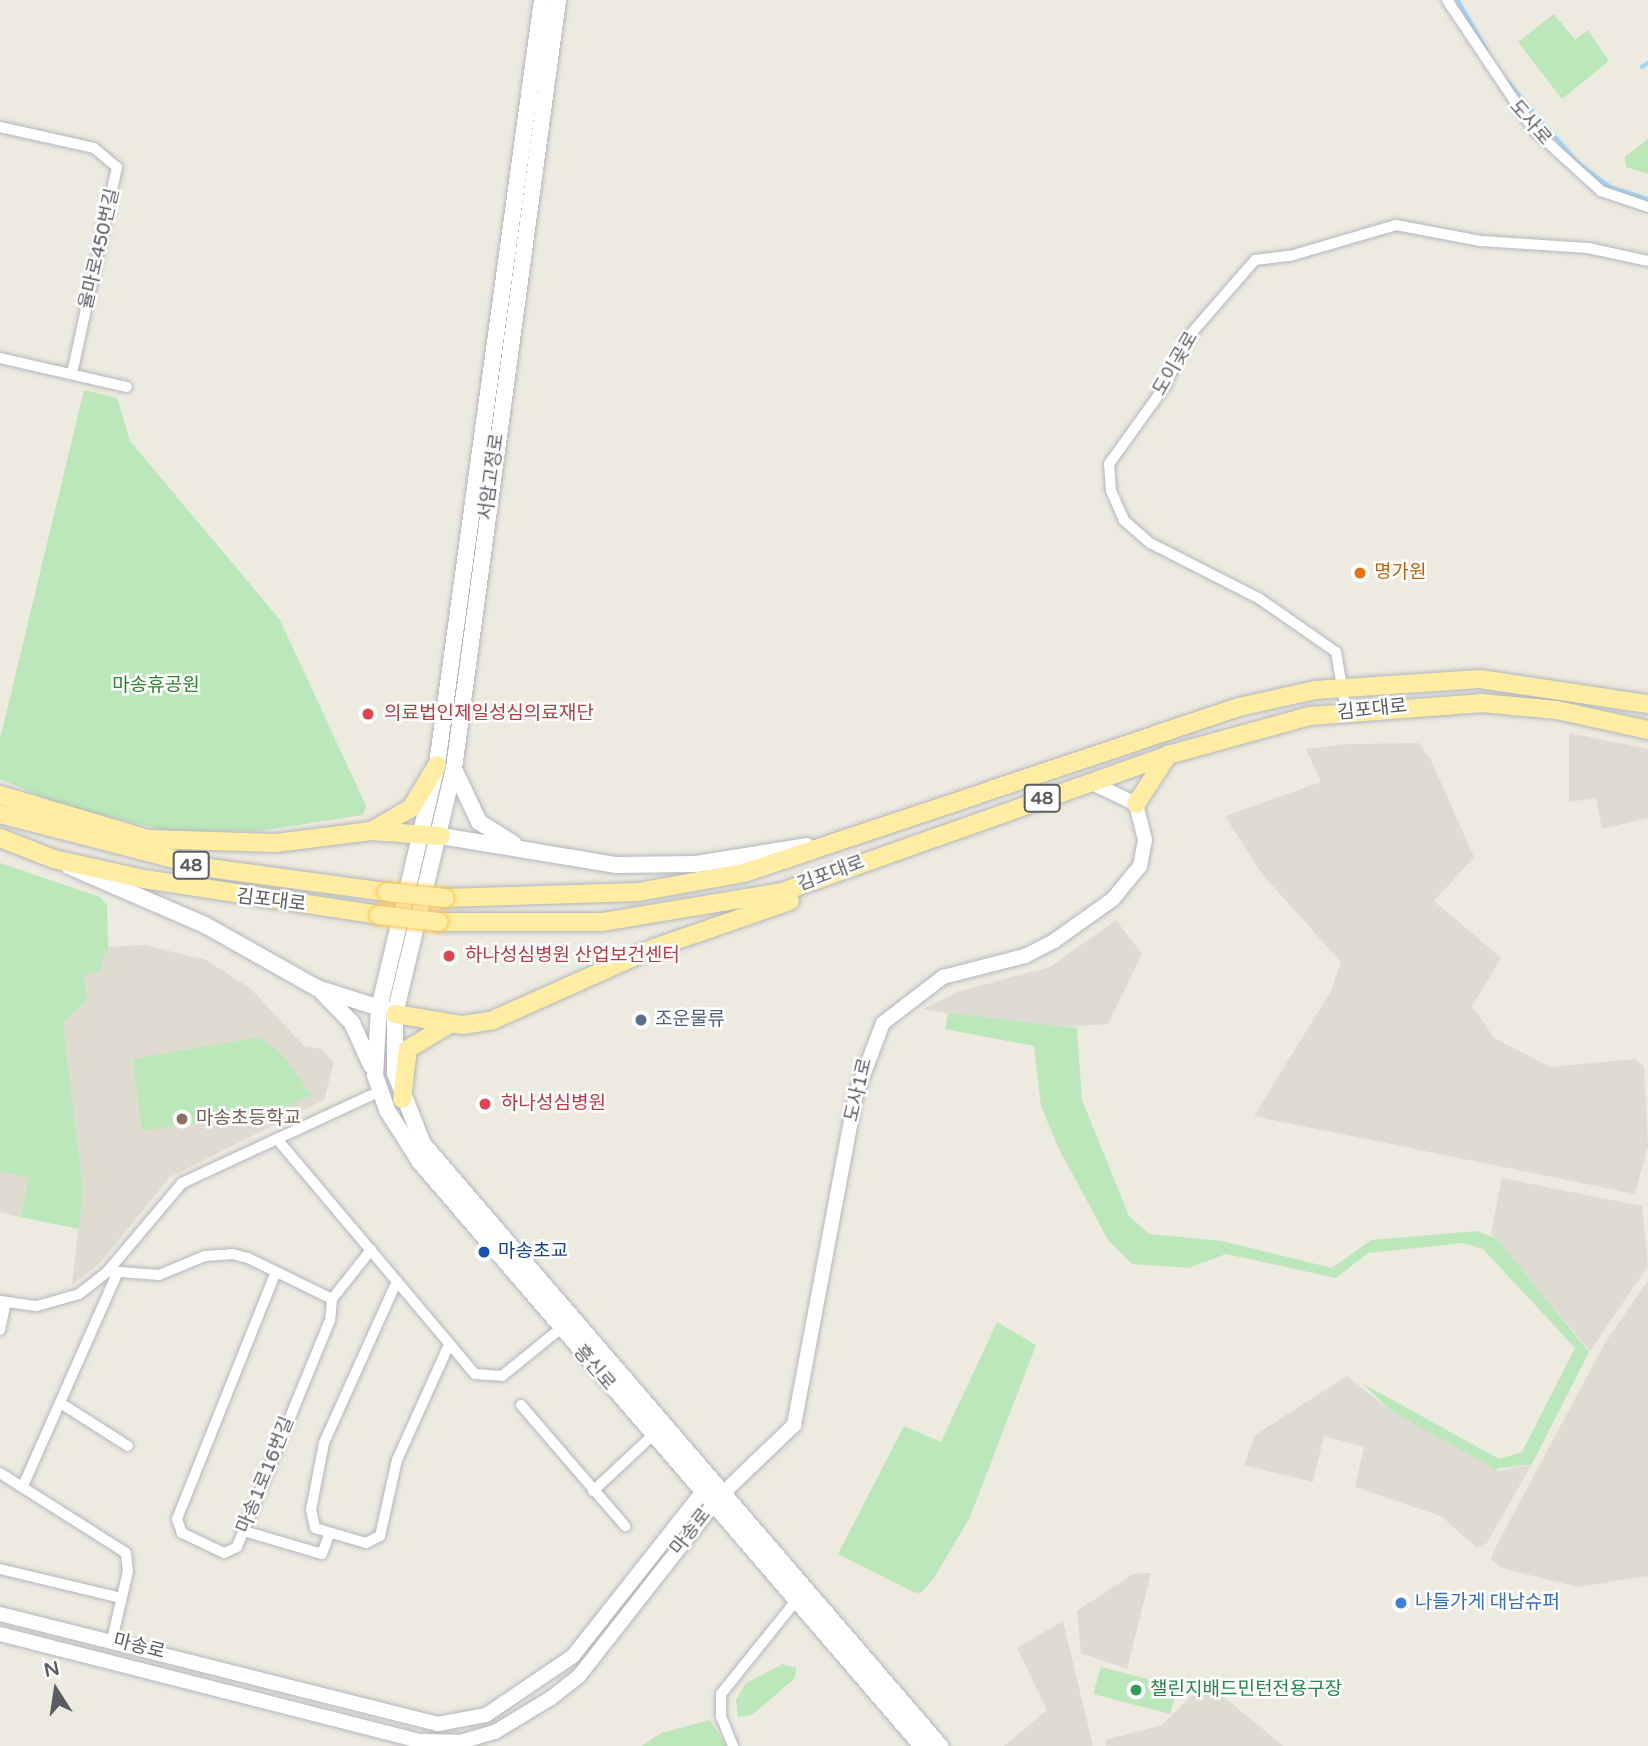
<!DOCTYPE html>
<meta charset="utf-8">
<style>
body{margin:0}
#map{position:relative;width:1648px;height:1746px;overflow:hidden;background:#edeae0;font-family:"Varela Round","Noto Sans KR",sans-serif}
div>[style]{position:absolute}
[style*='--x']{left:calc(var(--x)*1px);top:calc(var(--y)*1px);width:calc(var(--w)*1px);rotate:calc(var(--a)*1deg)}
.industrial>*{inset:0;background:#dddbd4}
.education>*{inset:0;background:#dfdbd0}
.green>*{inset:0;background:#bbe7ba}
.stream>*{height:3.5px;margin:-1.75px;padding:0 1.75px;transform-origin:1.75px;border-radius:1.75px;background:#9ed8ff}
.roads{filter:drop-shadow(0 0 2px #b3b7bc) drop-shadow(0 0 2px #b3b7bc)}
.minor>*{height:10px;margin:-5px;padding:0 5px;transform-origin:5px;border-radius:5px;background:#fff}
.tertiary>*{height:14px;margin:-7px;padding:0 7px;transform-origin:7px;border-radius:7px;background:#fff}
.secondary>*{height:16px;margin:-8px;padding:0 8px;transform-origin:8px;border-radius:8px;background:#fff}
.primary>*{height:18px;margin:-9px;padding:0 9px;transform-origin:9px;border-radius:9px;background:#ffeda3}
.bridges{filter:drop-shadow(0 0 2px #fbc34b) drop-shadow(0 0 2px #fbc34b)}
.primary-bridge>*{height:18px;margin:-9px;padding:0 9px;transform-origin:9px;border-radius:9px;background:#ffeda3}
.dots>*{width:19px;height:19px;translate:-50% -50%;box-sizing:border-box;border:4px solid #fff;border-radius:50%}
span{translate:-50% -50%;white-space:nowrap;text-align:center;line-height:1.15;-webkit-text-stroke:5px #fff;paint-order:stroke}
.shield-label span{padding:2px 5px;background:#fff;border:2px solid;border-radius:5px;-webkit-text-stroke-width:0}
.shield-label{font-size:18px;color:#595d62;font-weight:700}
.street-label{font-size:19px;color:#595d62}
.food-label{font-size:19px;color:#c56008}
.left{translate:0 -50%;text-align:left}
.park-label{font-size:19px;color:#2e842e}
.health-label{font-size:19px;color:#be3a42}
.service-label{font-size:19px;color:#4e5e75}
.education-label{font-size:19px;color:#785e54}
.transit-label{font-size:19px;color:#164399}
.shop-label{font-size:19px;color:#366cbe}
.leisure-label{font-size:19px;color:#27864d}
.north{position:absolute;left:21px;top:1655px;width:70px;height:70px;-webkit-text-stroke:5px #fff;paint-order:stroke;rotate:348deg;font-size:19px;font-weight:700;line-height:28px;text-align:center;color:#595d62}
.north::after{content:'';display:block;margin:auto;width:24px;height:32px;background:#595d62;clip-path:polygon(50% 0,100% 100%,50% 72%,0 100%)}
</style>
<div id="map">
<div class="industrial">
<div style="clip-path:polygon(1569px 733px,1648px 749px,1648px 818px,1602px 829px,1596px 798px,1569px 802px)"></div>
<div style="clip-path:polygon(1348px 744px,1419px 743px,1431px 760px,1474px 857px,1434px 901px,1501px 958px,1472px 1006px,1494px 1038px,1550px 1067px,1635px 1059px,1644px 1067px,1648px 1146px,1635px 1194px,1254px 1116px,1331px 991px,1341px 962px,1262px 874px,1225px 816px,1321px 782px,1306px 749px)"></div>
<div style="clip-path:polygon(1116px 920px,1142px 954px,1108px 1024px,1046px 1028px,923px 1009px,960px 991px,1050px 967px)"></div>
<div style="clip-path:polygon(1502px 1178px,1642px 1206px,1648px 1266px,1590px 1351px,1491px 1234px)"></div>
<div style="clip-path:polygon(1648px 1280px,1648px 1576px,1578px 1587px,1501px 1568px,1491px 1559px,1495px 1548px,1605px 1343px)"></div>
<div style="clip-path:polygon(1347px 1376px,1391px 1411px,1500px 1471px,1532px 1464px,1487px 1543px,1476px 1547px,1441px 1516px,1355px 1487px,1364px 1447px,1324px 1436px,1313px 1482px,1244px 1465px,1255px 1435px)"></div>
<div style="clip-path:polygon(1151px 1573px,1127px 1669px,1081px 1653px,1077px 1611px,1133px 1574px)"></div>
<div style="clip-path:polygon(1063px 1621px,1093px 1746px,1004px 1746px,1047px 1710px,1017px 1648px)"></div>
<div style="clip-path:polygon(1206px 1682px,1283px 1746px,1106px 1746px,1105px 1740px,1162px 1725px)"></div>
</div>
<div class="education">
<div style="clip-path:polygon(144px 945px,206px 960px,251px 989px,304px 1046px,322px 1049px,334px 1063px,324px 1100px,170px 1177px,98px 1265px,72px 1284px,83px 1190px,63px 1023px,87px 1000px,84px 974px,98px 972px,104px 947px)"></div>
<div style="clip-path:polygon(0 1171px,29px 1178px,20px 1217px,0 1212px)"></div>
</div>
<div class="green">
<div style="clip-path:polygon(1554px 14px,1575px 40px,1588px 30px,1609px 61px,1562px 99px,1518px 42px)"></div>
<div style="clip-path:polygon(1648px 139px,1648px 174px,1626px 167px,1625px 157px)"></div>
<div style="clip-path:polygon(84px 390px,117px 398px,130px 441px,280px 620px,366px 806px,363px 815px,259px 831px,169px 831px,69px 808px,0 779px,0 739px)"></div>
<div style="clip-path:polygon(0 863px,100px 897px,107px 905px,108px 947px,98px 972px,84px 975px,87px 1000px,63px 1023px,83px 1190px,79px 1229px,20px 1217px,29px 1178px,0 1171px)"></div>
<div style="clip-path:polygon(948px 1013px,1077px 1028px,1082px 1100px,1129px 1216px,1149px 1234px,1222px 1241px,1332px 1268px,1371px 1240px,1477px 1231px,1497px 1239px,1589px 1352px,1532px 1464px,1495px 1469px,1391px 1411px,1362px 1383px,1499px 1459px,1522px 1452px,1575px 1348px,1483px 1249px,1463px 1243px,1368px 1253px,1336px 1278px,1226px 1254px,1189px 1268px,1132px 1264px,1108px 1240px,1058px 1147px,1041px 1106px,1034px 1046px,945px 1029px)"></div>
<div style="clip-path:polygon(259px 1037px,284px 1056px,311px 1095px,279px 1111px,142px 1131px,133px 1059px)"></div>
<div style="clip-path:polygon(997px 1322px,1036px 1345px,970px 1517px,934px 1578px,921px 1593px,913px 1592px,838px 1554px,904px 1426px,941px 1442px)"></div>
<div style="clip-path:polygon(783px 1664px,796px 1668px,795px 1678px,752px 1715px,738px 1717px,736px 1700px,746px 1683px)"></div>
<div style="clip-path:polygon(1101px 1667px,1178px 1687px,1170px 1714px,1093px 1694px)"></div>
<div style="clip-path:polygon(710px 1720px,726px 1746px,642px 1746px,661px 1733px)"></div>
</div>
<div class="stream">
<div style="--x:1458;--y:0;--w:58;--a:59.9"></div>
<div style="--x:1642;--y:67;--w:7;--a:-34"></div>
<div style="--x:1508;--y:82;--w:108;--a:49.1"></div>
<div style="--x:1579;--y:164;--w:39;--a:36"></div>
<div style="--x:1611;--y:187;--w:39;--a:18"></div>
</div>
<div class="roads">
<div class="minor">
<div style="--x:1447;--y:0;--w:156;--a:56.2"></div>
<div style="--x:1534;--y:130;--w:91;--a:42.3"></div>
<div style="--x:1601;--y:191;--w:50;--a:18.8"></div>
<div style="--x:0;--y:127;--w:96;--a:12.6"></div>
<div style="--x:94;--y:148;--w:30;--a:40"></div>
<div style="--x:117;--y:167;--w:212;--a:102.3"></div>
<div style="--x:0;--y:358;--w:130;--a:12.9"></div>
<div style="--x:1346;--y:711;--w:60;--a:-99.6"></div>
<div style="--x:1336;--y:652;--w:93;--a:-145.1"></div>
<div style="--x:1260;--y:599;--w:123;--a:-153"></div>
<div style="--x:1150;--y:543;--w:35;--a:-139"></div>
<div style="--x:1124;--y:520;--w:32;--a:-114"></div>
<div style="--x:1111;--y:491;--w:27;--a:-94"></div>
<div style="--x:1109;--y:464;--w:96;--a:-54.3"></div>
<div style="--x:1165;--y:386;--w:55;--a:-64.4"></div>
<div style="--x:1189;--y:336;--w:101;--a:-49"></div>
<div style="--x:1255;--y:260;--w:35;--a:-7"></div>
<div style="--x:1290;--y:256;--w:110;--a:-16.3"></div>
<div style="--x:1396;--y:225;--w:86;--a:10.7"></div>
<div style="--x:1481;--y:241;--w:107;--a:3.7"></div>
<div style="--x:1588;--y:248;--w:61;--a:12.2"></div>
<div style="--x:277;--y:1139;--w:307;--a:49.9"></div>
<div style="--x:475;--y:1374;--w:27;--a:4"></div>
<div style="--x:502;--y:1376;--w:76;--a:-39.1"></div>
<div style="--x:108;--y:1271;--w:51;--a:4.5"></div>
<div style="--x:159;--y:1275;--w:50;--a:-22.4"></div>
<div style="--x:205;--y:1256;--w:27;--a:-4"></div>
<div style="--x:232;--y:1254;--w:16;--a:14"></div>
<div style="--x:248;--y:1258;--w:93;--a:26"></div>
<div style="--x:332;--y:1299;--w:21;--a:95"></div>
<div style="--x:330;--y:1320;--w:245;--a:112.3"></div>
<div style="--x:237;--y:1547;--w:14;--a:155"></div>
<div style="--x:224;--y:1553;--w:47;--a:-154.5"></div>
<div style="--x:182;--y:1533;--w:15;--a:-110"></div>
<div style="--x:177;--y:1519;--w:266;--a:-68.2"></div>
<div style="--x:397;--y:1281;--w:178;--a:114.3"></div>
<div style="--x:324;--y:1443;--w:68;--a:101"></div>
<div style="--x:311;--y:1510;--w:18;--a:77"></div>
<div style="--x:315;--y:1528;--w:53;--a:16.4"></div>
<div style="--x:366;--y:1543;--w:16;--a:-27"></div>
<div style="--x:380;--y:1536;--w:78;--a:-77.4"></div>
<div style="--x:397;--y:1460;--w:126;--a:-65.7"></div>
<div style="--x:332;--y:1299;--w:63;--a:-51.5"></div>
<div style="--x:0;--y:1301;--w:37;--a:8"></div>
<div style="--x:37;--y:1306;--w:44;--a:-15.9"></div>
<div style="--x:79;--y:1294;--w:37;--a:-38"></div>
<div style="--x:108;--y:1271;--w:115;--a:-49.9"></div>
<div style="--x:182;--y:1183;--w:218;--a:-24.9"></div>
<div style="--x:0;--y:1330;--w:29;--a:-78"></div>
<div style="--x:62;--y:1404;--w:78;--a:32.5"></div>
<div style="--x:521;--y:1405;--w:160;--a:49.3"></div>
<div style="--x:0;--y:1473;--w:149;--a:32.4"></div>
<div style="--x:126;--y:1553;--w:18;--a:84"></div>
<div style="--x:128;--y:1571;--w:71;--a:103.1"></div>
<div style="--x:23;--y:1486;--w:232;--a:-66.1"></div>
<div style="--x:593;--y:1491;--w:79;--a:-43"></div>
<div style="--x:244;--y:1531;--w:81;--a:16.4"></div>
<div style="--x:322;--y:1554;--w:20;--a:-70"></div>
<div style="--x:0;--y:1569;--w:124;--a:13.5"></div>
<div style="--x:733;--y:1746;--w:32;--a:-112"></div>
<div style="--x:721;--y:1716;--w:22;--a:-90"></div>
<div style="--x:721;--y:1694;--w:124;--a:-51.2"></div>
</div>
<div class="tertiary">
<div style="--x:0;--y:1614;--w:452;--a:14.1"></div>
<div style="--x:438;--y:1724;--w:49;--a:-10.6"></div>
<div style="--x:486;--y:1715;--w:105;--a:-34.1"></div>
<div style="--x:573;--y:1656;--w:205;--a:-51.7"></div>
<div style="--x:700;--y:1495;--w:15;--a:0"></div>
<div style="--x:0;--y:1634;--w:434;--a:14.3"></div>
<div style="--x:421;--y:1741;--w:39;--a:1"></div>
<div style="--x:460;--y:1742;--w:36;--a:-16"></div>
<div style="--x:495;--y:1732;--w:66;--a:-31.3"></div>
<div style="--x:551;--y:1698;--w:36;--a:-38"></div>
<div style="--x:579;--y:1676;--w:229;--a:-51.9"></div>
<div style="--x:720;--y:1496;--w:103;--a:-43.8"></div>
<div style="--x:794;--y:1425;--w:337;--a:-79.4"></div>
<div style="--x:856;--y:1094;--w:76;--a:-69.2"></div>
<div style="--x:883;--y:1023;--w:76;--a:-37.5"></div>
<div style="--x:943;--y:977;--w:85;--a:-14.4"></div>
<div style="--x:1025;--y:956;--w:33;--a:-27"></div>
<div style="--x:1054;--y:941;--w:72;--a:-35.4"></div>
<div style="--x:1113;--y:899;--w:43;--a:-50.7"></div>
<div style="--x:1140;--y:866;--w:26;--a:-79"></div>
<div style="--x:1145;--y:840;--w:37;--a:-104"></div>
<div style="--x:1136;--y:804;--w:51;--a:-154.4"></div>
</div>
<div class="secondary">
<div style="--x:542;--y:0;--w:772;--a:97.82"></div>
<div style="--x:437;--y:765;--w:250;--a:103.4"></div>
<div style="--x:379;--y:1008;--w:67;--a:93.4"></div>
<div style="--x:375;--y:1075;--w:37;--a:71"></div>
<div style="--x:387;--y:1110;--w:62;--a:57.6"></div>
<div style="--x:420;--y:1162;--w:770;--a:49.32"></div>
<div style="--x:558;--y:0;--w:775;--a:97.71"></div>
<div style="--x:454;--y:768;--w:253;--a:103.5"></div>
<div style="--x:395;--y:1014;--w:59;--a:90"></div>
<div style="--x:395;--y:1073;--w:76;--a:68.5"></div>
<div style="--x:423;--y:1144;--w:794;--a:49.34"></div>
<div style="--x:454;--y:769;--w:59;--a:64.7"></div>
<div style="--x:479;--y:822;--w:41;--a:32.2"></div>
<div style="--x:441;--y:836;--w:178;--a:9.4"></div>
<div style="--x:617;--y:865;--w:79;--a:-0.7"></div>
<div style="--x:696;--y:864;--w:112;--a:-9.2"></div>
<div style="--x:69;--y:866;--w:148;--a:23.5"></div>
<div style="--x:205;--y:925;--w:129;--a:29.4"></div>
<div style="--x:317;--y:988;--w:76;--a:17.7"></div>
<div style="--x:322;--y:992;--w:43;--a:45.9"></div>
<div style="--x:352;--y:1023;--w:46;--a:65.7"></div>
</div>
<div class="primary">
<div style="--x:0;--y:795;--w:155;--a:16.5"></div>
<div style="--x:149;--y:839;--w:127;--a:1.8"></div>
<div style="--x:276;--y:843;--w:96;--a:-7.2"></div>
<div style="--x:371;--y:831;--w:70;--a:4.1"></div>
<div style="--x:1136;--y:804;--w:59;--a:-56.9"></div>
<div style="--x:0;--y:814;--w:216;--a:14.5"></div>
<div style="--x:209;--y:868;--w:180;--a:7.7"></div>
<div style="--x:373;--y:830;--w:44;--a:-30.1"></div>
<div style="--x:411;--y:808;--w:50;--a:-58.8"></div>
<div style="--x:0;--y:838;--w:58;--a:21.3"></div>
<div style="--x:54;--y:859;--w:92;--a:12.5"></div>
<div style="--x:144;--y:879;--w:238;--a:8.7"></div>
<div style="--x:445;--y:898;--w:193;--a:-1.8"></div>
<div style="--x:638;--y:892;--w:108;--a:-10.2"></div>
<div style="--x:744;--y:873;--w:522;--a:-18.54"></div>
<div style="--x:1239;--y:707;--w:78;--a:-12.6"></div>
<div style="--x:1315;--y:690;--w:165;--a:-3.8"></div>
<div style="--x:1480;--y:679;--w:170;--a:8.5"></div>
<div style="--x:439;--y:922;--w:164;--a:0"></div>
<div style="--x:603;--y:922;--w:181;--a:-9.5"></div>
<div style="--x:782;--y:892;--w:410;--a:-19.5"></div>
<div style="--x:1168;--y:755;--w:147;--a:-15.4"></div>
<div style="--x:1310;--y:716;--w:171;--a:-4.3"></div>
<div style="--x:1481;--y:703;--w:76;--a:5.3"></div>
<div style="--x:1557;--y:710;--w:93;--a:12.4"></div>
<div style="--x:395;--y:1014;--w:69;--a:9.2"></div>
<div style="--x:463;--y:1025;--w:30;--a:-9"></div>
<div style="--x:493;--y:1020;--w:176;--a:-24.1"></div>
<div style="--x:654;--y:948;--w:144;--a:-19.1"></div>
<div style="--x:402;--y:1099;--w:50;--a:-83.2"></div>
<div style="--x:408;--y:1049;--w:47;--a:-31"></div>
</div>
</div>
<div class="bridges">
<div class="primary-bridge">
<div style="--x:387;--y:892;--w:58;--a:5.9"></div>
<div style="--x:379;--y:915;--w:60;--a:6.7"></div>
</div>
</div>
<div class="dots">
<div style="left:1360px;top:573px;background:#e8710a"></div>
<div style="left:368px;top:714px;background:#e0444e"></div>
<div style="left:449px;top:956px;background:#e0444e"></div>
<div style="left:641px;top:1020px;background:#5c6f8a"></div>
<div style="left:485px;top:1104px;background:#e0444e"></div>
<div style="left:182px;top:1119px;background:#8d6e63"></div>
<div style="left:484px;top:1252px;background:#1a4fb4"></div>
<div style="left:1401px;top:1603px;background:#3f7fe0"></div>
<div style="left:1136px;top:1690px;background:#2e9e5b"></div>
</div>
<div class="shield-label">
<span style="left:1042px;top:798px">48</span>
<span style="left:191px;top:865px">48</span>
</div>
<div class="street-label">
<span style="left:1530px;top:123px;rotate:49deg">도사로</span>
<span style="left:100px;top:249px;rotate:-77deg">율마로450번길</span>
<span style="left:1176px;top:364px;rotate:-60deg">도이곶로</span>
<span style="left:492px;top:477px;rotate:-82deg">서암고정로</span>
<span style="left:1372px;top:710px;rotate:-6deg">김포대로</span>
<span style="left:831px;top:874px;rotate:-20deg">김포대로</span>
<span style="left:271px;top:901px;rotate:7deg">김포대로</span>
<span style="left:859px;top:1090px;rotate:-77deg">도사1로</span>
<span style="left:594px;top:1368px;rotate:50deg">흥신로</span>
<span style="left:266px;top:1475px;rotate:-68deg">마송1로16번길</span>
<span style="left:691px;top:1532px;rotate:-52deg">마송로</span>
<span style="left:139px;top:1647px;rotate:14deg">마송로</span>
</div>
<div class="food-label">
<span class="left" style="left:1374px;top:573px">명가원</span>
</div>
<div class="park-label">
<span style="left:156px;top:686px">마송휴공원</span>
</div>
<div class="health-label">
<span class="left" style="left:384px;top:714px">의료법인제일성심의료재단</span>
<span class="left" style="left:465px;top:956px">하나성심병원 산업보건센터</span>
<span class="left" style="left:501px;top:1104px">하나성심병원</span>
</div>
<div class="service-label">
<span class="left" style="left:655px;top:1020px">조운물류</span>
</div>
<div class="education-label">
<span class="left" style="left:196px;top:1119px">마송초등학교</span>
</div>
<div class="transit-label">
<span class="left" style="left:498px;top:1252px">마송초교</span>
</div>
<div class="shop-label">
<span class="left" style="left:1415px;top:1603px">나들가게 대남슈퍼</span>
</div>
<div class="leisure-label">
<span class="left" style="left:1150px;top:1690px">챌린지배드민턴전용구장</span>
</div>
<div class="north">N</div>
</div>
